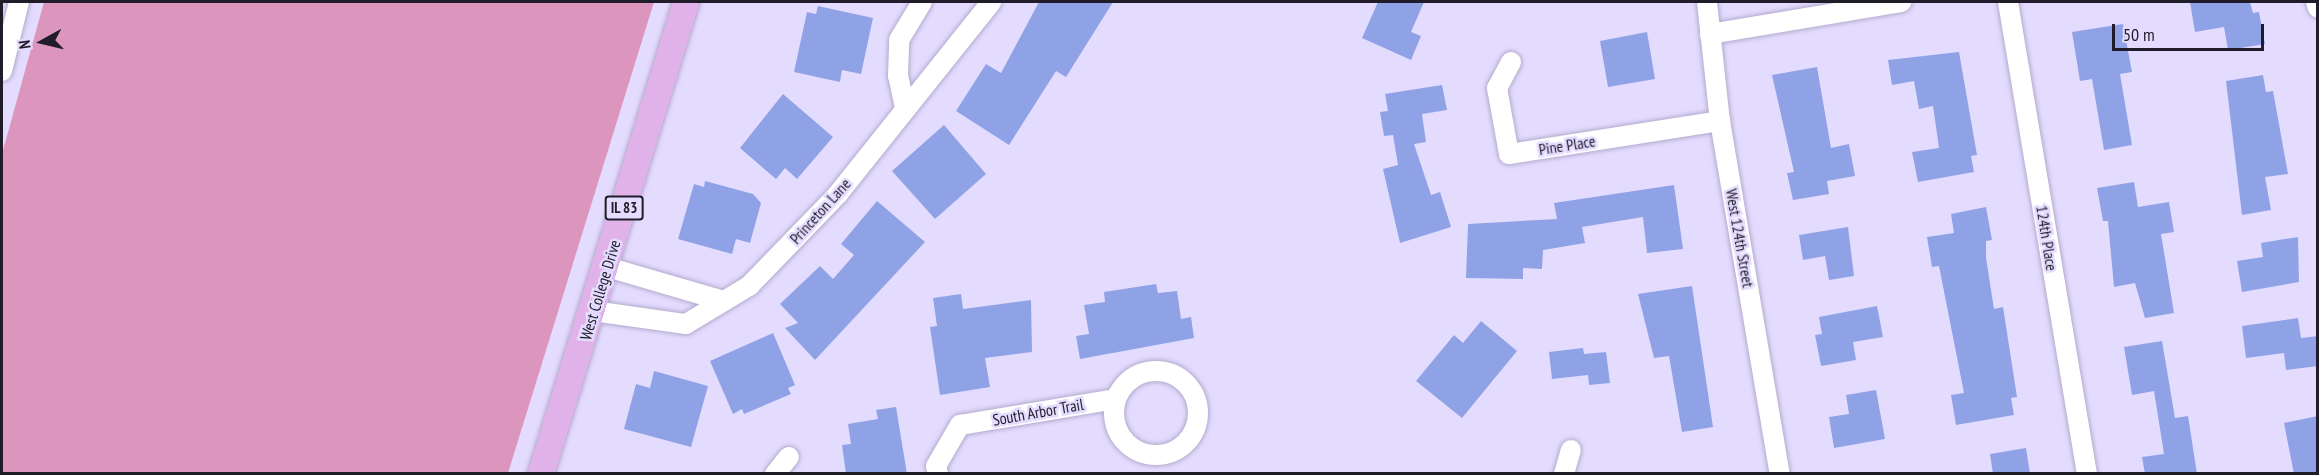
<!DOCTYPE html>
<style>
body{margin:0}
#map{position:relative;width:2319px;height:475px;overflow:hidden;background:#e4dcff;font-family:"PT Sans Narrow",sans-serif}
div>[style]{position:absolute}
[style*='--x']{left:calc(var(--x)*1px);top:calc(var(--y)*1px);width:calc(var(--w)*1px);rotate:calc(var(--a)*1deg)}
.green>*{inset:0;background:#dc95bc}
.building>*{inset:0;background:#90a2e6}
.roads{filter:drop-shadow(0 0 2px #b3abcd) drop-shadow(0 0 2px #b3abcd)}
.minor>*{height:20px;margin:-10px;padding:0 10px;transform-origin:10px;border-radius:10px;background:#fff}
.minor>.ring{margin:-10px;padding:0;box-sizing:content-box;background:none;border:20px solid #fff;border-radius:50%}
.major>*{height:26px;margin:-13px;padding:0 13px;transform-origin:13px;border-radius:13px;background:#e0b2e9}
span{translate:-50% -50%;white-space:nowrap;text-align:center;line-height:1.15;-webkit-text-stroke:5px #e4dcff;paint-order:stroke}
.shield-label span{padding:2px 4px;background:#e4dcff;border:2px solid;border-radius:4px;-webkit-text-stroke-width:0}
.shield-label{font-size:15px;color:#201c29;font-weight:700}
.street-label{font-size:16px;color:#201c29}
.frame{position:absolute;inset:0;border:3px solid #201c29;pointer-events:none}
.north{position:absolute;left:12px;top:12px;width:60px;height:60px;-webkit-text-stroke:4px #e4dcff;paint-order:stroke;rotate:262deg;font-size:16px;font-weight:700;line-height:24px;text-align:center;color:#201c29}
.north::after{content:'';display:block;margin:auto;width:21px;height:27px;background:#201c29;clip-path:polygon(50% 0,100% 100%,50% 72%,0 100%)}
.scale{position:absolute;left:2112px;top:24px;width:152px;height:27px;box-sizing:border-box;border:3px solid #201c29;border-top:0;padding-left:8px;font-size:18px;line-height:21px;white-space:nowrap;color:#201c29;-webkit-text-stroke:4px #e4dcff;paint-order:stroke}
</style>
<div id="map">
<div class="green">
<div style="clip-path:polygon(44px 2px,654px 2px,508px 473px,2px 473px,2px 154px)"></div>
</div>
<div class="building">
<div style="clip-path:polygon(1039px 2px,1113px 2px,1066px 77px,1056px 71px,1009px 145px,956px 111px,986px 64px,1001px 73px)"></div>
<div style="clip-path:polygon(1378px 2px,1424px 2px,1411px 32px,1421px 36px,1411px 60px,1362px 38px)"></div>
<div style="clip-path:polygon(2190px 2px,2250px 2px,2253px 13px,2259px 12px,2265px 44px,2228px 50px,2224px 27px,2195px 32px)"></div>
<div style="clip-path:polygon(818px 6px,873px 18px,861px 74px,842px 70px,840px 82px,794px 72px,807px 12px,816px 14px)"></div>
<div style="clip-path:polygon(2123px 24px,2132px 72px,2120px 74px,2132px 145px,2104px 150px,2092px 79px,2080px 81px,2072px 32px)"></div>
<div style="clip-path:polygon(1647px 32px,1655px 79px,1608px 87px,1600px 41px)"></div>
<div style="clip-path:polygon(1959px 52px,1977px 155px,1971px 156px,1974px 172px,1918px 182px,1912px 152px,1939px 148px,1933px 106px,1919px 109px,1914px 81px,1892px 85px,1888px 60px)"></div>
<div style="clip-path:polygon(1817px 67px,1831px 148px,1849px 144px,1855px 176px,1827px 181px,1829px 194px,1793px 200px,1787px 173px,1794px 172px,1772px 75px)"></div>
<div style="clip-path:polygon(2263px 75px,2266px 92px,2273px 91px,2288px 174px,2265px 177px,2271px 210px,2242px 215px,2226px 81px)"></div>
<div style="clip-path:polygon(1442px 85px,1447px 110px,1422px 114px,1426px 142px,1414px 144px,1431px 195px,1440px 192px,1451px 227px,1400px 243px,1383px 169px,1398px 165px,1393px 135px,1384px 136px,1380px 112px,1388px 111px,1385px 94px)"></div>
<div style="clip-path:polygon(783px 94px,833px 137px,797px 179px,785px 168px,776px 179px,740px 148px)"></div>
<div style="clip-path:polygon(944px 125px,986px 174px,935px 219px,892px 171px)"></div>
<div style="clip-path:polygon(705px 181px,753px 194px,761px 203px,750px 243px,736px 239px,732px 254px,678px 239px,694px 184px,704px 187px)"></div>
<div style="clip-path:polygon(2134px 182px,2138px 207px,2169px 202px,2174px 232px,2161px 234px,2174px 313px,2145px 318px,2135px 283px,2114px 287px,2108px 221px,2103px 221px,2097px 188px)"></div>
<div style="clip-path:polygon(1674px 185px,1683px 249px,1647px 253px,1643px 217px,1582px 227px,1585px 243px,1543px 250px,1542px 269px,1523px 268px,1523px 279px,1466px 278px,1468px 224px,1557px 219px,1554px 203px)"></div>
<div style="clip-path:polygon(877px 201px,925px 242px,815px 360px,785px 328px,798px 323px,780px 304px,820px 266px,833px 279px,854px 255px,841px 244px)"></div>
<div style="clip-path:polygon(1986px 207px,1992px 240px,1986px 241px,1986px 258px,1994px 309px,2003px 307px,2017px 397px,2011px 398px,2014px 415px,1956px 425px,1951px 395px,1964px 393px,1939px 266px,1932px 267px,1927px 237px,1954px 233px,1951px 214px)"></div>
<div style="clip-path:polygon(1848px 227px,1854px 276px,1829px 280px,1825px 256px,1803px 260px,1799px 235px)"></div>
<div style="clip-path:polygon(2298px 237px,2299px 282px,2242px 292px,2237px 261px,2263px 257px,2261px 243px)"></div>
<div style="clip-path:polygon(1156px 284px,1158px 293px,1177px 291px,1181px 319px,1191px 317px,1194px 338px,1080px 359px,1076px 336px,1089px 334px,1084px 305px,1105px 302px,1104px 292px)"></div>
<div style="clip-path:polygon(1692px 286px,1713px 427px,1682px 432px,1669px 356px,1654px 358px,1638px 294px)"></div>
<div style="clip-path:polygon(961px 294px,963px 309px,1031px 300px,1032px 352px,985px 358px,990px 387px,940px 395px,930px 327px,937px 326px,933px 298px)"></div>
<div style="clip-path:polygon(1877px 306px,1883px 337px,1853px 342px,1856px 360px,1821px 366px,1815px 335px,1822px 334px,1819px 317px)"></div>
<div style="clip-path:polygon(2298px 318px,2301px 338px,2318px 336px,2318px 366px,2286px 370px,2284px 353px,2246px 358px,2242px 326px)"></div>
<div style="clip-path:polygon(1481px 321px,1517px 351px,1462px 418px,1416px 381px,1454px 335px,1463px 343px)"></div>
<div style="clip-path:polygon(773px 333px,795px 385px,788px 388px,791px 394px,744px 414px,742px 409px,733px 414px,710px 361px)"></div>
<div style="clip-path:polygon(2162px 341px,2175px 418px,2188px 416px,2197px 474px,2145px 474px,2142px 457px,2164px 454px,2154px 391px,2132px 395px,2124px 347px)"></div>
<div style="clip-path:polygon(1583px 348px,1584px 354px,1606px 352px,1610px 383px,1589px 385px,1588px 375px,1552px 379px,1549px 352px)"></div>
<div style="clip-path:polygon(654px 371px,708px 386px,691px 447px,624px 429px,636px 384px,650px 388px)"></div>
<div style="clip-path:polygon(1876px 390px,1885px 439px,1834px 448px,1829px 417px,1849px 414px,1846px 395px)"></div>
<div style="clip-path:polygon(896px 407px,907px 474px,846px 474px,842px 445px,851px 444px,848px 424px,878px 419px,876px 410px)"></div>
<div style="clip-path:polygon(2318px 416px,2318px 474px,2294px 474px,2284px 423px)"></div>
<div style="clip-path:polygon(2026px 448px,2030px 474px,1993px 474px,1990px 454px)"></div>
</div>
<div class="roads">
<div class="minor">
<div style="--x:1707;--y:2;--w:120;--a:83.8"></div>
<div style="--x:1720;--y:121;--w:358;--a:80.4"></div>
<div style="--x:2008;--y:2;--w:479;--a:80.5"></div>
<div style="--x:2316;--y:2;--w:6;--a:72"></div>
<div style="--x:1710;--y:34;--w:194;--a:-9.5"></div>
<div style="--x:1511;--y:62;--w:30;--a:118"></div>
<div style="--x:1497;--y:88;--w:67;--a:79.7"></div>
<div style="--x:1509;--y:154;--w:214;--a:-8.9"></div>
<div style="--x:2;--y:71;--w:71;--a:-76.2"></div>
<div style="--x:905;--y:108;--w:33;--a:-102"></div>
<div style="--x:898;--y:76;--w:36;--a:-88"></div>
<div style="--x:899;--y:40;--w:44;--a:-58.8"></div>
<div style="--x:607;--y:267;--w:122;--a:16.2"></div>
<div style="--x:593;--y:311;--w:94;--a:8"></div>
<div style="--x:686;--y:324;--w:74;--a:-31.1"></div>
<div style="--x:749;--y:286;--w:128;--a:-45.9"></div>
<div style="--x:838;--y:194;--w:246;--a:-51.4"></div>
<div class="ring" style="left:1114px;top:371px;width:64px;height:64px"></div>
<div style="--x:775;--y:474;--w:22;--a:-51"></div>
<div style="--x:938;--y:474;--w:8;--a:-104"></div>
<div style="--x:936;--y:466;--w:48;--a:-59.7"></div>
<div style="--x:960;--y:425;--w:158;--a:-9.5"></div>
<div style="--x:1564;--y:474;--w:25;--a:-74"></div>
</div>
<div class="major">
<div style="--x:541;--y:474;--w:494;--a:-72.9"></div>
</div>
</div>
<div class="shield-label">
<span style="left:624px;top:208px">IL 83</span>
</div>
<div class="street-label">
<span style="left:1567px;top:145px;rotate:-9deg">Pine Place</span>
<span style="left:820px;top:211px;rotate:-48deg">Princeton Lane</span>
<span style="left:1740px;top:238px;rotate:80deg">West 124th Street</span>
<span style="left:2047px;top:238px;rotate:81deg">124th Place</span>
<span style="left:600px;top:290px;rotate:-73deg">West College Drive</span>
<span style="left:1038px;top:412px;rotate:-10deg">South Arbor Trail</span>
</div>
<div class="frame"></div>
<div class="north">N</div>
<div class="scale">50 m</div>
</div>
